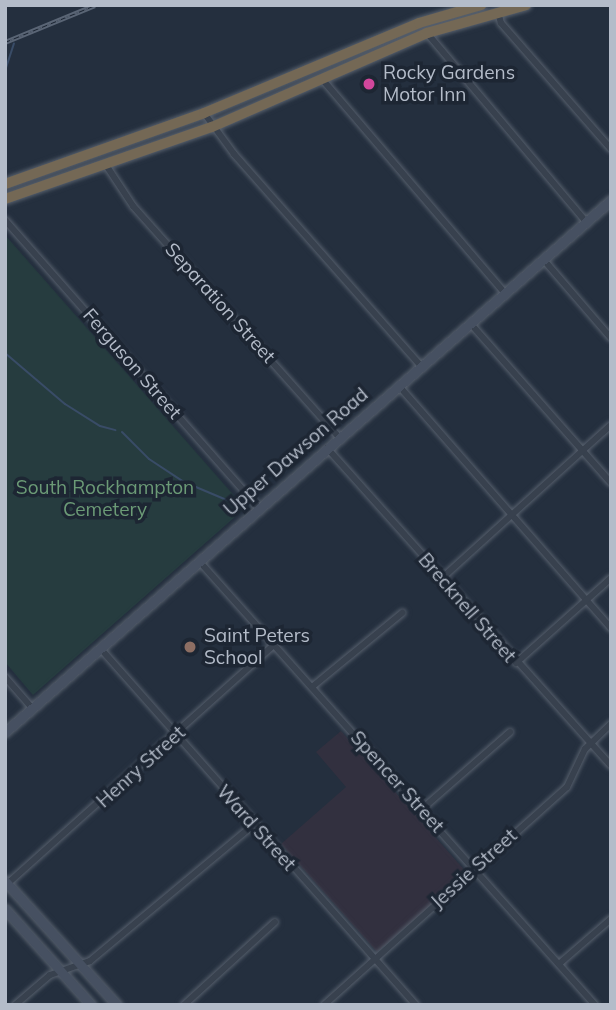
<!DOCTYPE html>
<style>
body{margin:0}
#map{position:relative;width:616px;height:1010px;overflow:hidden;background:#242f3e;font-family:Mulish,sans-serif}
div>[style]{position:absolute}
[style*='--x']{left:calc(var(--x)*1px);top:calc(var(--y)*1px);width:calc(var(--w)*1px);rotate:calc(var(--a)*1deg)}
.medical>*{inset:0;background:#32303f}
.green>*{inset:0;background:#263c3f}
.stream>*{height:2px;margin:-1px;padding:0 1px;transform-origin:1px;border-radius:1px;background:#394c67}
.roads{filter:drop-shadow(0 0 2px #565f6c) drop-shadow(0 0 2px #565f6c)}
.street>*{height:6px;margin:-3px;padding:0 3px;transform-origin:3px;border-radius:3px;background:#38414e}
.secondary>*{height:9px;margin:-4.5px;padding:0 4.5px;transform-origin:4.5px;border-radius:4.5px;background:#465061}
.highway>*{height:10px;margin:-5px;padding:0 5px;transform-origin:5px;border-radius:5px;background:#746855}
.rail>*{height:4.5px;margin-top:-2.25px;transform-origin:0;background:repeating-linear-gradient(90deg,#1d2633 0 5px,#5a6575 0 10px);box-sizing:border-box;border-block:2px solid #5a6575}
.dots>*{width:19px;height:19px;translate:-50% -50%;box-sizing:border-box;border:4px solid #1d2633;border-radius:50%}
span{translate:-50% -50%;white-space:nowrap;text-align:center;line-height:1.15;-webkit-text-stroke:7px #1d2633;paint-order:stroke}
.poi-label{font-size:19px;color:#b4bcc9}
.left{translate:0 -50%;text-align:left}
.street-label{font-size:19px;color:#b4bcc9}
.park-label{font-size:19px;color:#6b9a76}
.frame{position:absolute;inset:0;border:7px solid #b4bcc9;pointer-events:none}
</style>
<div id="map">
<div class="medical">
<div style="clip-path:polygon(341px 731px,468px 874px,377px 952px,281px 844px,346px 787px,316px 752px)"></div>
</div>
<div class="green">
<div style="clip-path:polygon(5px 235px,245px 508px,33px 695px,5px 662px)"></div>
</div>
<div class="stream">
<div style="--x:5;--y:71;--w:29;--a:-72"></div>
<div style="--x:5;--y:353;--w:79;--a:40.4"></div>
<div style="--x:65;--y:404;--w:41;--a:32.2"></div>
<div style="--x:100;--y:426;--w:16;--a:15"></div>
<div style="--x:122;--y:432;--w:38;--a:45"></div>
<div style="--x:149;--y:459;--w:42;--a:33.3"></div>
<div style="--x:184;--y:482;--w:56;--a:22.9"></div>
</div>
<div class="roads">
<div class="street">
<div style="--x:498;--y:12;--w:11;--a:75"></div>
<div style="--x:501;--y:23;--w:167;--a:48.9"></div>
<div style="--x:427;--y:33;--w:247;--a:49.9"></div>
<div style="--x:322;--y:79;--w:282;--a:49.5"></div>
<div style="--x:204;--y:113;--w:51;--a:53.8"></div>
<div style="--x:234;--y:154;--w:283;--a:48.6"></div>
<div style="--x:106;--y:165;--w:49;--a:56.6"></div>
<div style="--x:133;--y:206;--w:310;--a:48.3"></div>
<div style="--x:5;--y:220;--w:384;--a:48.6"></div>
<div style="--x:543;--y:259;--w:104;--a:49.3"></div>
<div style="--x:470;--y:323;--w:213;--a:48.6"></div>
<div style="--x:399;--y:386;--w:322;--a:48.8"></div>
<div style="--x:327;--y:448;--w:426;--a:48.2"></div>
<div style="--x:199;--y:561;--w:595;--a:48.27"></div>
<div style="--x:441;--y:579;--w:229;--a:-42.2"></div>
<div style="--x:100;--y:648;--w:477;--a:48.5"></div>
<div style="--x:516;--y:663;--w:127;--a:-41.8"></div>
<div style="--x:5;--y:677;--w:41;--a:48.9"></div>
<div style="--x:312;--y:687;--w:117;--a:-39.4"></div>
<div style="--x:422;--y:809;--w:117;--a:-41.2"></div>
<div style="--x:5;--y:886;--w:361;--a:-41.9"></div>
<div style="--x:559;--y:964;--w:69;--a:-40.9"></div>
<div style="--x:15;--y:1005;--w:46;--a:-40.6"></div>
<div style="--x:50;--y:975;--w:42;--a:-19.3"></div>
<div style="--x:90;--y:961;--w:212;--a:-39.8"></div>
<div style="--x:184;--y:1005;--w:123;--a:-42.4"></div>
<div style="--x:324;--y:1005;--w:326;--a:-41.9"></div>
<div style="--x:567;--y:787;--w:42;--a:-64.7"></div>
<div style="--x:585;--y:749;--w:36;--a:-44"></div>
</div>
<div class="secondary">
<div style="--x:5;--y:732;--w:806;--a:-41.28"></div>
<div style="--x:5;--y:881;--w:167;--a:47.9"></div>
<div style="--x:5;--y:909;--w:129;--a:48.1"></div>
</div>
<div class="highway">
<div style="--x:5;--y:184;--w:211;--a:-19.6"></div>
<div style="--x:204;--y:113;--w:233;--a:-22.7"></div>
<div style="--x:419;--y:23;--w:65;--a:-16.2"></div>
<div style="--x:5;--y:199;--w:219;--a:-19.2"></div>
<div style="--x:212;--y:127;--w:235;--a:-23.6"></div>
<div style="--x:427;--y:33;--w:103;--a:-15.8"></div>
</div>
</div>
<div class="rail">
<div style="--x:5;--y:42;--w:97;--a:-22.3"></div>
</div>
<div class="dots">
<div style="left:369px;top:84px;background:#d1479c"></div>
<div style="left:190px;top:647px;background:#8d6e63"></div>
</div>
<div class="poi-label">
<span class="left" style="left:383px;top:84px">Rocky Gardens<br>Motor Inn</span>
<span class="left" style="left:204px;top:647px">Saint Peters<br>School</span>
</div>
<div class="street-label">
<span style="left:220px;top:303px;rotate:48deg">Separation Street</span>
<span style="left:132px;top:364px;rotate:49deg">Ferguson Street</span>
<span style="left:296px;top:452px;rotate:-41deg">Upper Dawson Road</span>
<span style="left:467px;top:608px;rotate:49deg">Brecknell Street</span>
<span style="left:141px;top:767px;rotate:-42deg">Henry Street</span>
<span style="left:397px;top:782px;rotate:48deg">Spencer Street</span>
<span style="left:256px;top:828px;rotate:48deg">Ward Street</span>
<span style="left:474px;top:869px;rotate:-42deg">Jessie Street</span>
</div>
<div class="park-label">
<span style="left:105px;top:499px">South Rockhampton<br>Cemetery</span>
</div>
<div class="frame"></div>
</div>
